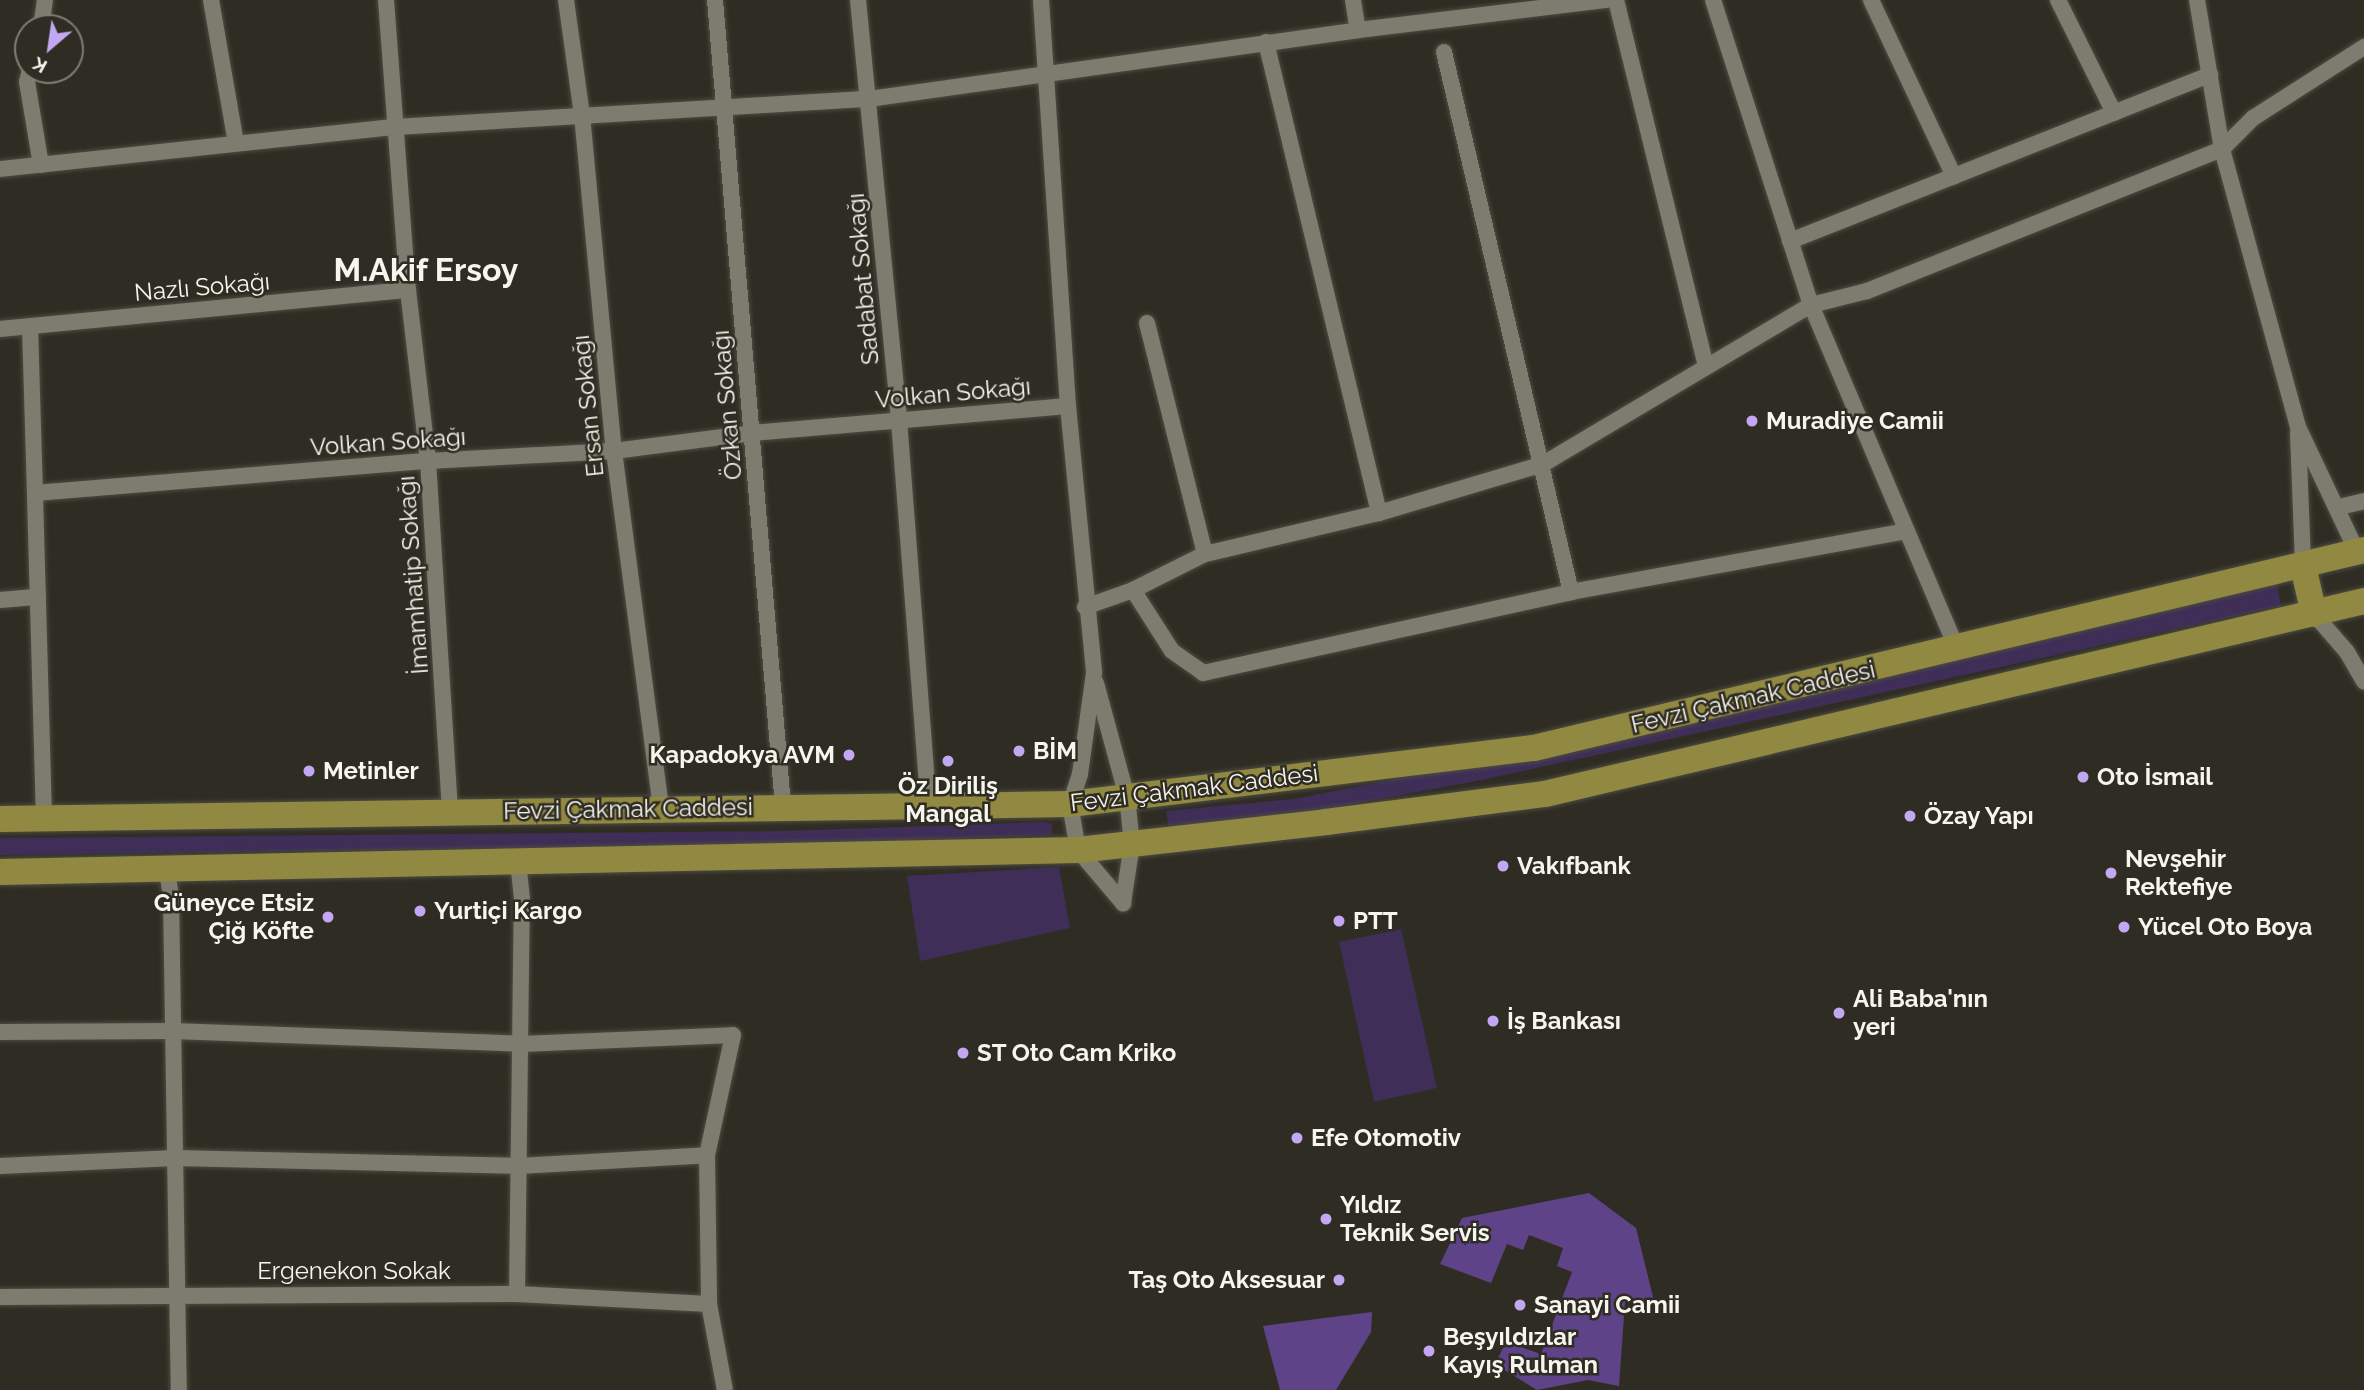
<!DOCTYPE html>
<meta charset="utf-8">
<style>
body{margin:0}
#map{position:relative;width:2364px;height:1390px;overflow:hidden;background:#2f2d23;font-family:Raleway,sans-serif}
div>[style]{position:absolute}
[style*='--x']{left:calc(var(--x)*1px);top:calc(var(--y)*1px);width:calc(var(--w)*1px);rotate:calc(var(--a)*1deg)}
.green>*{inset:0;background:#3e2e58}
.forest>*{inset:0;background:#5f4389}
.roads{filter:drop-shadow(0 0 2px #4d4c42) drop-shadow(0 0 2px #4d4c42)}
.street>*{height:16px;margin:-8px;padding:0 8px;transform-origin:8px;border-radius:8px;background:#7d7c6f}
.primary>*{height:26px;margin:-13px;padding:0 13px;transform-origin:13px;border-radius:13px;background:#918941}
.dots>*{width:19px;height:19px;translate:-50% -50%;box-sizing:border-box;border:4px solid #2f2d23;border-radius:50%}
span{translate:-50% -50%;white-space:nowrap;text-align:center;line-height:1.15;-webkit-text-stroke:5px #2f2d23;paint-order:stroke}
.street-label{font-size:24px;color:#f6f5ee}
.poi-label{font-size:24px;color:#f6f5ee;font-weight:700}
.left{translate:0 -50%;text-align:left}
.right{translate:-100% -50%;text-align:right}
.district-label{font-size:32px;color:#f6f5ee;font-weight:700}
.north{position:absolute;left:14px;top:14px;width:70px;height:70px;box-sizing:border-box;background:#2f2d23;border:2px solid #7f7d74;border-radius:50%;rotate:209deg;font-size:19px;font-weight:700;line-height:28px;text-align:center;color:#f6f5ee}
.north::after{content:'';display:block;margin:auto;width:24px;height:32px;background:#c2a8f2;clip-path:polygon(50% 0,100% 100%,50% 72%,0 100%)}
</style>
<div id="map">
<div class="green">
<div style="clip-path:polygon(2276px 579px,2281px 606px,1477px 781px,1293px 815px,1169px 828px,1166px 811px,1293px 799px,1481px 763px)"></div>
<div style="clip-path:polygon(1044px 822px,1052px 824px,1052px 835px,818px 844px,0 855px,0 838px,783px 831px)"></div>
<div style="clip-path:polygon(1059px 867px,1070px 928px,920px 961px,907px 876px)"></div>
<div style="clip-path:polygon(1401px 929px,1437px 1088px,1374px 1102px,1339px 942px)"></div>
</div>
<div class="forest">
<div style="clip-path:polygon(1589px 1193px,1636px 1228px,1655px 1305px,1625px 1302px,1619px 1386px,1588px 1380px,1537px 1390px,1495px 1364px,1506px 1342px,1541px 1354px,1572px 1272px,1557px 1266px,1563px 1248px,1529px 1235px,1523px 1250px,1507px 1244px,1491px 1283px,1440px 1264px,1462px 1218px)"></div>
<div style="clip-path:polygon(1372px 1312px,1371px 1332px,1336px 1390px,1280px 1390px,1263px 1326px)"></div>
</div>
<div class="roads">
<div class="street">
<div style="--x:211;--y:0;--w:145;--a:80.1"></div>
<div style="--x:386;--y:0;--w:291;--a:85.7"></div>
<div style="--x:408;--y:290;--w:172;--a:83.3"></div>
<div style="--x:428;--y:461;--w:352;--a:86.4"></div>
<div style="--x:566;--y:0;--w:116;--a:82.1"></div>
<div style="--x:582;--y:115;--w:338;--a:84.6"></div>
<div style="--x:614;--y:451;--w:359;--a:82.5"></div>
<div style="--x:715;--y:0;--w:810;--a:85.18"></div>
<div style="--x:858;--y:0;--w:422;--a:84.4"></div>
<div style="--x:899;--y:420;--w:387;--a:85.6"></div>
<div style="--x:1041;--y:0;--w:407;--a:86.2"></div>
<div style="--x:1068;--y:406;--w:268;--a:84.4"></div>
<div style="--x:1094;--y:673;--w:102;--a:97.9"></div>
<div style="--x:1080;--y:774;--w:32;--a:108"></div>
<div style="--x:1070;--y:804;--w:47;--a:80.1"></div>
<div style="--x:1078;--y:850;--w:70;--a:49.7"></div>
<div style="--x:1353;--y:0;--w:30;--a:81"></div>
<div style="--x:1616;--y:0;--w:377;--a:76.2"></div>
<div style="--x:1713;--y:0;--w:320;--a:72.2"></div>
<div style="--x:1811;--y:305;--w:374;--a:67"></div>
<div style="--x:1871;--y:0;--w:195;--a:64.8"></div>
<div style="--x:2058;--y:0;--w:126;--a:63.6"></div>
<div style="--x:2197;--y:0;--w:151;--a:80.5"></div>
<div style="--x:2222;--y:149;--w:288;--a:74.7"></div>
<div style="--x:2298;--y:427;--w:138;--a:64.7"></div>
<div style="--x:41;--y:28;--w:28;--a:-82"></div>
<div style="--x:1266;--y:42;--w:484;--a:76.5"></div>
<div style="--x:1444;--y:52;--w:555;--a:76.77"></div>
<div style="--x:30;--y:70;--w:12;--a:104"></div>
<div style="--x:27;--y:82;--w:84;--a:80.4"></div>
<div style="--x:0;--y:169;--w:397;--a:-6.1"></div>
<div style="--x:395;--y:127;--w:475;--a:-3.4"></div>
<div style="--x:869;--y:99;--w:494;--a:-8"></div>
<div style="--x:1358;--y:30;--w:251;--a:-6.9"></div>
<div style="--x:1790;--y:241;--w:452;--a:-21.6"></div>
<div style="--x:1147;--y:323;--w:238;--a:75.9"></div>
<div style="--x:30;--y:326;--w:167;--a:88.3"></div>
<div style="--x:0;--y:329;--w:410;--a:-5.5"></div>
<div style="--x:2298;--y:433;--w:133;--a:87.8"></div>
<div style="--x:2339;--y:507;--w:26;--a:-13"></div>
<div style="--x:1133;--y:590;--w:72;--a:57.4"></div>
<div style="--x:1172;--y:651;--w:38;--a:35"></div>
<div style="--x:1203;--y:673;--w:377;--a:-12.4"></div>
<div style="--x:1571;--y:592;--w:341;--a:-10.3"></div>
<div style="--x:0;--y:600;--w:38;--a:-5"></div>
<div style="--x:1085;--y:607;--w:51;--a:-19.5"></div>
<div style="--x:1133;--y:590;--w:80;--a:-26.6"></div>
<div style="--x:1205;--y:554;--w:179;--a:-13.3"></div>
<div style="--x:1379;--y:513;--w:171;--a:-16.6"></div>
<div style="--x:1543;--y:464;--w:312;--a:-30.7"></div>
<div style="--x:1811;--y:305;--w:58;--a:-14"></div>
<div style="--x:1867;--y:291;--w:382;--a:-21.8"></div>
<div style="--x:2222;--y:149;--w:44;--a:-45"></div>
<div style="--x:2253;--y:118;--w:132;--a:-32.6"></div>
<div style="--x:2314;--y:614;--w:50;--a:49"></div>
<div style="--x:2347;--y:652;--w:34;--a:60"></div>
<div style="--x:1096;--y:683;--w:118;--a:74.8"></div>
<div style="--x:1127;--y:797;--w:47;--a:83.9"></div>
<div style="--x:1132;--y:844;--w:60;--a:98.7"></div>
<div style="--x:44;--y:818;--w:325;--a:-91.6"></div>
<div style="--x:35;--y:493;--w:394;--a:-4.7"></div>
<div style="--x:428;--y:461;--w:186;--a:-3.1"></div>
<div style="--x:614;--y:451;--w:139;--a:-7.4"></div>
<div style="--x:752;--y:433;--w:317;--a:-4.9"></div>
<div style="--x:167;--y:871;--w:25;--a:81"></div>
<div style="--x:171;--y:896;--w:494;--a:89.1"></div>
<div style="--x:0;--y:1032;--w:173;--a:-0.3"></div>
<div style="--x:173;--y:1031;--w:348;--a:2.1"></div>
<div style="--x:521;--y:1044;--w:212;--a:-2.4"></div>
<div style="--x:733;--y:1035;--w:123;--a:102.2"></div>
<div style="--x:707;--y:1155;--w:149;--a:89.2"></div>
<div style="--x:709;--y:1304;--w:87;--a:79.5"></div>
<div style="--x:0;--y:1166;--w:175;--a:-2.6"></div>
<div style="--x:175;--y:1158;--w:344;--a:1.3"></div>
<div style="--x:519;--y:1166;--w:188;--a:-3.3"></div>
<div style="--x:517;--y:1294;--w:395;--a:-89.3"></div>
<div style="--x:522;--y:899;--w:36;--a:-96"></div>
<div style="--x:0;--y:1297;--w:517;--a:-0.33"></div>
<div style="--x:517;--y:1294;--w:192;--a:3"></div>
</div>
<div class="primary">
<div style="--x:2303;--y:566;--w:49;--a:77.1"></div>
<div style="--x:0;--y:819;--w:1070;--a:-0.8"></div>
<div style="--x:1070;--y:804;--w:467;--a:-6.9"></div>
<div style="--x:1534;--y:748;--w:853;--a:-13.42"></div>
<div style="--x:0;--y:872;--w:1078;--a:-1.17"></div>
<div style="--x:1078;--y:850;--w:250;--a:-6.4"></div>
<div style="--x:1326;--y:822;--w:221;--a:-7.3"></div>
<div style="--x:1545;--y:794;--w:841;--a:-13.26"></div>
</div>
</div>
<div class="dots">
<div style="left:1752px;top:421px;background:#c2a8f2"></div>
<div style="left:1019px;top:751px;background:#c2a8f2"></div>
<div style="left:849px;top:755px;background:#c2a8f2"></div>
<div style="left:948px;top:761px;background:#c2a8f2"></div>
<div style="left:309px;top:771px;background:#c2a8f2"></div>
<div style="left:2083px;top:777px;background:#c2a8f2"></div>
<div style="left:1910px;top:816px;background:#c2a8f2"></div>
<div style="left:1503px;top:866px;background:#c2a8f2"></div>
<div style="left:2111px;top:873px;background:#c2a8f2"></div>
<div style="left:420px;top:911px;background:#c2a8f2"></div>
<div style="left:328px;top:917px;background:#c2a8f2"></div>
<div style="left:1339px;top:921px;background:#c2a8f2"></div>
<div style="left:2124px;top:927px;background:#c2a8f2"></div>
<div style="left:1839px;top:1013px;background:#c2a8f2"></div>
<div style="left:1493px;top:1021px;background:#c2a8f2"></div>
<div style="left:963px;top:1053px;background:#c2a8f2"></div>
<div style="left:1297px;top:1138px;background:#c2a8f2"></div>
<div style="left:1326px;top:1219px;background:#c2a8f2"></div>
<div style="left:1339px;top:1280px;background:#c2a8f2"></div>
<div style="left:1520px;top:1305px;background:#c2a8f2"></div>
<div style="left:1429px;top:1351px;background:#c2a8f2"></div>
</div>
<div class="street-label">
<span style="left:863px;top:279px;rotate:-95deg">Sadabat Sokağı</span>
<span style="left:202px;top:287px;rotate:-5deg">Nazlı Sokağı</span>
<span style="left:953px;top:393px;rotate:-5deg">Volkan Sokağı</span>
<span style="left:727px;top:405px;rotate:-95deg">Özkan Sokağı</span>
<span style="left:588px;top:406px;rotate:-96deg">Ersan Sokağı</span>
<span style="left:388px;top:442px;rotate:-4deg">Volkan Sokağı</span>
<span style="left:413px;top:575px;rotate:-94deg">İmamhatip Sokağı</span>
<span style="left:1753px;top:697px;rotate:-13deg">Fevzi Çakmak Caddesi</span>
<span style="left:1194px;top:788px;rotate:-7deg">Fevzi Çakmak Caddesi</span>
<span style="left:628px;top:809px;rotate:-1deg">Fevzi Çakmak Caddesi</span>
<span style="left:354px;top:1271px">Ergenekon Sokak</span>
</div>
<div class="poi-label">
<span class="left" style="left:1766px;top:421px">Muradiye Camii</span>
<span class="left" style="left:1033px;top:751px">BİM</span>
<span class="right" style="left:835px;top:755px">Kapadokya AVM</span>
<span class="left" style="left:323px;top:771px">Metinler</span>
<span class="left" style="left:2097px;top:777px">Oto İsmail</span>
<span style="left:948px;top:800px">Öz Diriliş<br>Mangal</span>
<span class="left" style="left:1924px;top:816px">Özay Yapı</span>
<span class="left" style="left:2125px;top:873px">Nevşehir<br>Rektefiye</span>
<span class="left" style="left:1517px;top:866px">Vakıfbank</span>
<span class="right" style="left:314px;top:917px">Güneyce Etsiz<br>Çiğ Köfte</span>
<span class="left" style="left:434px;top:911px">Yurtiçi Kargo</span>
<span class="left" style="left:1353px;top:921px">PTT</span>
<span class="left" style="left:2138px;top:927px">Yücel Oto Boya</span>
<span class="left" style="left:1853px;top:1013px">Ali Baba'nın<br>yeri</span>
<span class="left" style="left:1507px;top:1021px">İş Bankası</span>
<span class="left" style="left:977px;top:1053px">ST Oto Cam Kriko</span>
<span class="left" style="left:1311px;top:1138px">Efe Otomotiv</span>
<span class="left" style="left:1340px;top:1219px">Yıldız<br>Teknik Servis</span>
<span class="right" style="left:1325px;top:1280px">Taş Oto Aksesuar</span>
<span class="left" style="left:1534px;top:1305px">Sanayi Camii</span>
<span class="left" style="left:1443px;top:1351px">Beşyıldızlar<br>Kayış Rulman</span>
</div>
<div class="district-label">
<span style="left:426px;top:270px">M.Akif Ersoy</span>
</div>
<div class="north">K</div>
</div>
